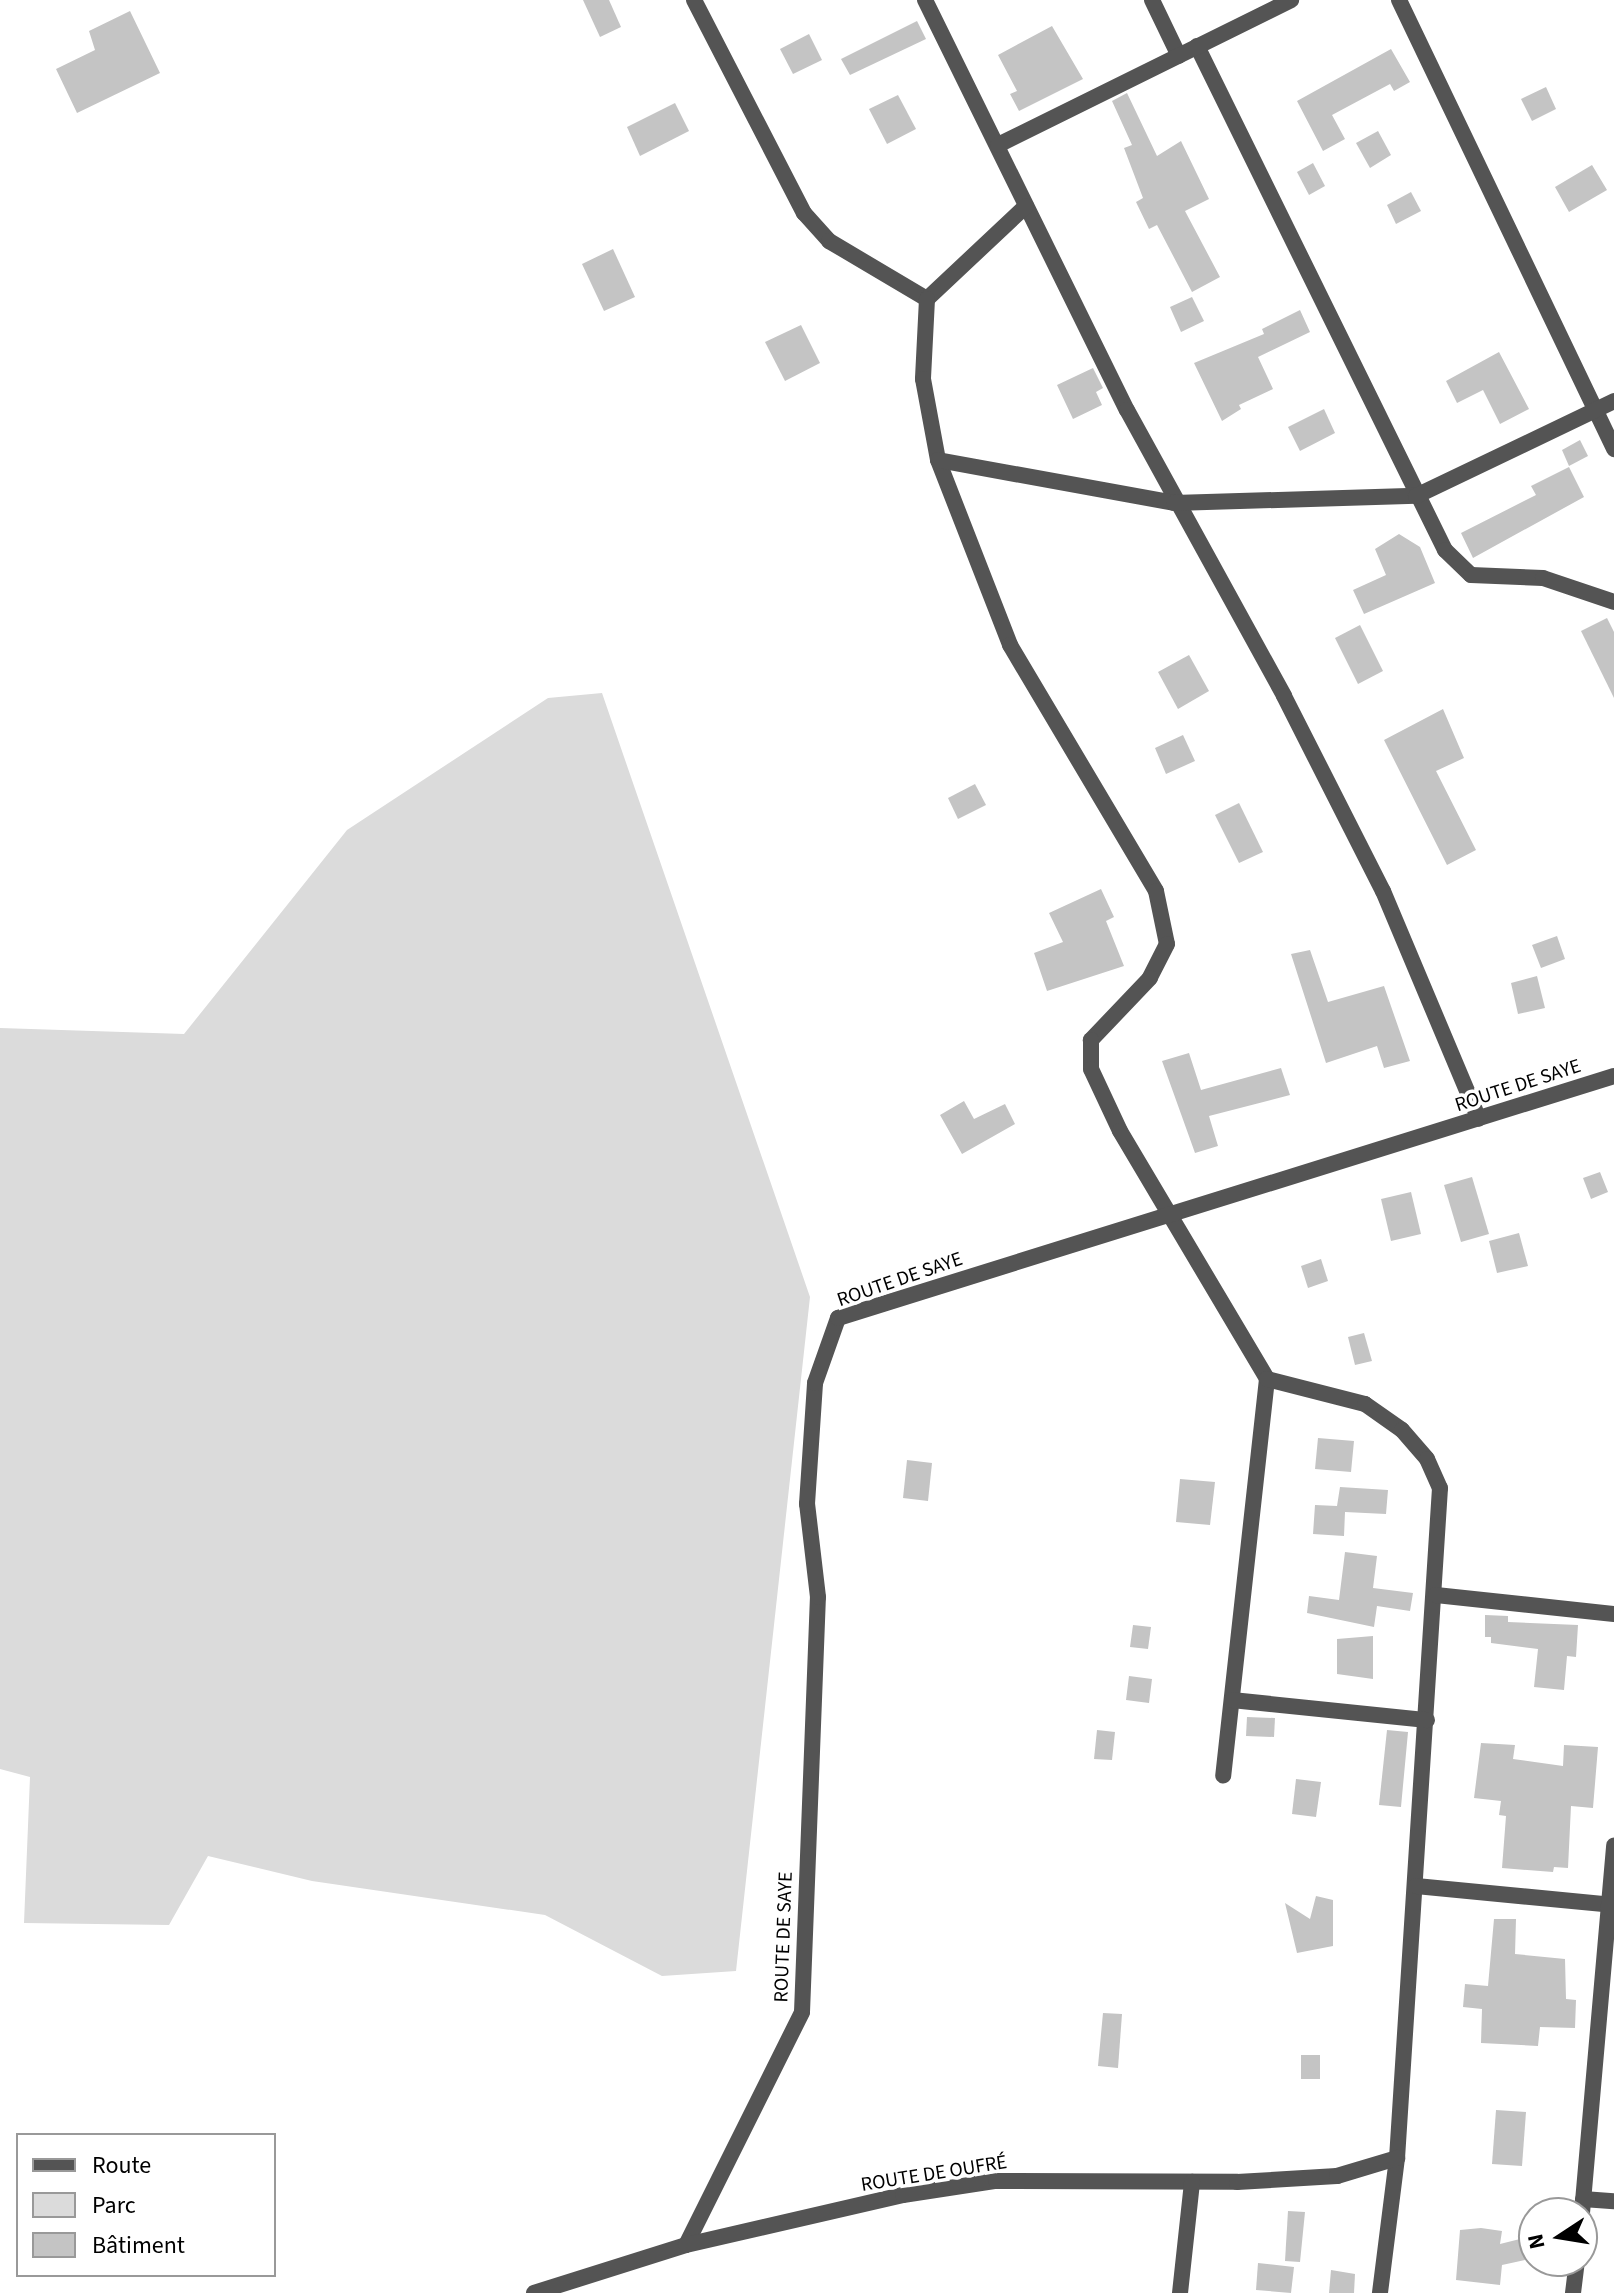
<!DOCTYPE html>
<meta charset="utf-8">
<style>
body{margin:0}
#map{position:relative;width:1614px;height:2293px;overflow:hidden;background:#fff;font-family:"Source Sans 3",sans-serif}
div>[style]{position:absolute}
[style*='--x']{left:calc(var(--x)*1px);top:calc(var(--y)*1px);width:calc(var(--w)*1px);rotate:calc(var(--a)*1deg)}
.green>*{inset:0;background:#dbdbdb}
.building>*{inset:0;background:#c4c4c4}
.street>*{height:16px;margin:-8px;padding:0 8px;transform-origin:8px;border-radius:8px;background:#545454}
span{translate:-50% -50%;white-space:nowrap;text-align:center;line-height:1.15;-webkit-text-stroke:7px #fff;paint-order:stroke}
.street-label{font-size:20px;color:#000}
.legend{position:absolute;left:16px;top:2133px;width:260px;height:144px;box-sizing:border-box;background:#fff;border:2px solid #999;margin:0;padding:10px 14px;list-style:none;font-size:24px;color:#000}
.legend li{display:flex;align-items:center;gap:16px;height:40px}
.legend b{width:40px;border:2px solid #999}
.north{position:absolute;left:1518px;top:2197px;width:80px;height:80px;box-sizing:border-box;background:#fff;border:2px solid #999;border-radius:50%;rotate:258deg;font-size:22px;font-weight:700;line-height:32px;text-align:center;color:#000}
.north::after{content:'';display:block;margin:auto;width:28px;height:36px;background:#000;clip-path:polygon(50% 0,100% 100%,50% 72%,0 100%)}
</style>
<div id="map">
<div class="green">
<div style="clip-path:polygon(602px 693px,810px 1297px,736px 1971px,662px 1976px,545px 1915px,312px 1881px,208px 1856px,169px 1925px,24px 1923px,30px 1777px,0 1769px,0 1028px,184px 1034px,347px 830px,548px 698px)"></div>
</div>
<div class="building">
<div style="clip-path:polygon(583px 0,609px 0,621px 27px,600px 37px)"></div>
<div style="clip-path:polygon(130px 11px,160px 73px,77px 113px,56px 69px,95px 50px,89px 31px)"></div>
<div style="clip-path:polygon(917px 21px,926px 39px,850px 75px,841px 59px)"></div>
<div style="clip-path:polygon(1052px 26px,1083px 79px,1019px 111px,1010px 94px,1017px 91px,998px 55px)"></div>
<div style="clip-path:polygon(809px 34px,822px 60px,793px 74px,780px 49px)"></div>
<div style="clip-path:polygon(1391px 49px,1410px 82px,1394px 91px,1390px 84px,1332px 115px,1345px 139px,1323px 151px,1297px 101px)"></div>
<div style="clip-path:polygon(1546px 87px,1556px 109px,1532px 121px,1521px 99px)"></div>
<div style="clip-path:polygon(1127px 93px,1157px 156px,1181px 141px,1209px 199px,1185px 211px,1220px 277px,1192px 292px,1157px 225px,1149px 229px,1136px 202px,1143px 198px,1124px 148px,1132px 145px,1112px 101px)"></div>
<div style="clip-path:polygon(898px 95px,916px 129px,887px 144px,869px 109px)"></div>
<div style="clip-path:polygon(675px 103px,689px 131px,640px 156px,627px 127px)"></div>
<div style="clip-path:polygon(1378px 131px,1391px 155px,1370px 168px,1356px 143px)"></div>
<div style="clip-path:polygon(1313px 163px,1325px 186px,1309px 195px,1297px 172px)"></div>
<div style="clip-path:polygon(1592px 165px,1607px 190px,1569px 212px,1555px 187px)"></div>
<div style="clip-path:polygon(1411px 192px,1421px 211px,1396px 224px,1387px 205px)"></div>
<div style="clip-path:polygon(613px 249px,635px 297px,604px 311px,582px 264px)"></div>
<div style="clip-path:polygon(1192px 297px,1204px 321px,1181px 332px,1170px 307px)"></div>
<div style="clip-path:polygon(1300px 310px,1310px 332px,1258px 357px,1273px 389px,1239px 405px,1241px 409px,1222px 421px,1194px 363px,1264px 334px,1262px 329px)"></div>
<div style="clip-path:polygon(801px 325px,820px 363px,785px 381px,765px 342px)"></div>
<div style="clip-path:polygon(1499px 352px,1529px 409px,1500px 424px,1483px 390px,1457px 403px,1446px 381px)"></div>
<div style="clip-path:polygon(1093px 368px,1103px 388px,1096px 392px,1102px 405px,1073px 419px,1057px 385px)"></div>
<div style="clip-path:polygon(1324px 409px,1335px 433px,1300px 451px,1288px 427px)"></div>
<div style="clip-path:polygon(1580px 440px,1588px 456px,1569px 466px,1562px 450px)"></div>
<div style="clip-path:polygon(1569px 467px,1584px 497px,1473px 558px,1461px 533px,1536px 495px,1531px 486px)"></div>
<div style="clip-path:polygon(1399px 534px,1420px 547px,1435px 583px,1364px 614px,1353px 590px,1386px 575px,1375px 549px)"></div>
<div style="clip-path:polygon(1607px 618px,1614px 632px,1614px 698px,1581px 631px)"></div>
<div style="clip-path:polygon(1360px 625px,1383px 671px,1358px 684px,1335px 638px)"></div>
<div style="clip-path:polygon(1189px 655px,1209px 691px,1178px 709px,1158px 672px)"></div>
<div style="clip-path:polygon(1443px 709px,1464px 758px,1436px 771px,1476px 850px,1447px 865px,1384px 740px)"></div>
<div style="clip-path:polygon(1183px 735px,1195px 761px,1166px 774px,1155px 748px)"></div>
<div style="clip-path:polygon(975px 784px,986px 805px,958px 819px,948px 798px)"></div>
<div style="clip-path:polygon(1239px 803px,1263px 852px,1239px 863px,1215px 815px)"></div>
<div style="clip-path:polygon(1101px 889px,1114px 917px,1106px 921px,1124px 966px,1047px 991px,1034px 953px,1063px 942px,1049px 913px)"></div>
<div style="clip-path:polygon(1557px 936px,1565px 959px,1541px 968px,1532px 945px)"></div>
<div style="clip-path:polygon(1310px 950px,1328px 1002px,1384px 986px,1410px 1061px,1384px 1068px,1377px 1046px,1326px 1063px,1291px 954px)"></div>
<div style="clip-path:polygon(1537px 976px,1545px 1008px,1518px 1014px,1511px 983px)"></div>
<div style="clip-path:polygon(1189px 1053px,1201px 1090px,1281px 1068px,1290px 1095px,1209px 1116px,1218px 1146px,1195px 1153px,1162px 1061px)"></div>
<div style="clip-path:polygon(964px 1101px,974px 1119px,1005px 1104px,1015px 1124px,962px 1154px,940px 1115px)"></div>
<div style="clip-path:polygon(1600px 1172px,1608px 1192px,1591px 1199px,1583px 1178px)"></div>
<div style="clip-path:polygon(1472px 1177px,1489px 1234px,1461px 1242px,1444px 1185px)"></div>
<div style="clip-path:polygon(1411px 1192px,1421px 1234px,1391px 1241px,1381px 1199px)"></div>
<div style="clip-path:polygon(1519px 1233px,1528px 1266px,1497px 1273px,1489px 1241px)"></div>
<div style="clip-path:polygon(1321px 1259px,1328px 1281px,1308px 1288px,1301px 1266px)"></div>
<div style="clip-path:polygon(1364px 1333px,1372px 1361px,1355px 1365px,1348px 1337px)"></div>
<div style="clip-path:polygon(1318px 1438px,1354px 1441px,1351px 1472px,1315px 1469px)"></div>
<div style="clip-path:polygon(907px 1460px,932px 1463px,928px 1501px,903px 1498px)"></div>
<div style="clip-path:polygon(1180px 1479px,1215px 1482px,1210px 1525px,1176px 1522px)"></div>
<div style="clip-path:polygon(1340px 1487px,1388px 1490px,1386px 1514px,1345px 1512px,1344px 1536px,1313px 1534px,1315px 1505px,1337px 1506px)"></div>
<div style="clip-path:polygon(1345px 1552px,1377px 1556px,1373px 1588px,1413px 1593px,1410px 1611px,1377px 1606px,1374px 1627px,1307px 1613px,1309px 1596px,1339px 1600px)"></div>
<div style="clip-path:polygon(1485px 1615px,1508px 1616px,1508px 1622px,1578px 1625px,1576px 1657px,1567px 1656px,1564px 1690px,1534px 1687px,1538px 1649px,1491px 1643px,1491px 1637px,1485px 1637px)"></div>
<div style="clip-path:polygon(1133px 1625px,1151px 1627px,1148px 1649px,1130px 1647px)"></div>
<div style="clip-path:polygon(1373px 1636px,1373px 1679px,1337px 1674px,1337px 1639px)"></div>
<div style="clip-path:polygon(1129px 1676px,1152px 1679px,1149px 1703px,1126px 1700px)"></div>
<div style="clip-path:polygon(1247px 1717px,1275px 1718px,1274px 1737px,1246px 1736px)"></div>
<div style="clip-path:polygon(1097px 1730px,1115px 1732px,1112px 1760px,1094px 1759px)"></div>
<div style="clip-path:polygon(1387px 1730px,1408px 1732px,1401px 1807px,1379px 1805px)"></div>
<div style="clip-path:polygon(1481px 1743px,1515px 1745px,1513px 1759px,1563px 1766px,1564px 1745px,1598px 1747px,1593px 1808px,1571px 1806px,1568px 1868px,1554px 1867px,1553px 1872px,1502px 1868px,1506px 1816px,1499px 1815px,1501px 1801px,1474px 1798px)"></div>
<div style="clip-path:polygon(1296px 1779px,1321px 1782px,1316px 1817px,1292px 1814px)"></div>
<div style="clip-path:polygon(1316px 1896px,1333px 1900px,1333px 1946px,1297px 1953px,1285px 1903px,1310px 1919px)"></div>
<div style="clip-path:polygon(1494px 1919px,1516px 1919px,1515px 1954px,1565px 1959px,1566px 1999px,1576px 2000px,1575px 2028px,1540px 2027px,1538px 2046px,1481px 2043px,1482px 2009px,1463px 2007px,1465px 1984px,1488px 1986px)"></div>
<div style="clip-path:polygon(1103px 2013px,1122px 2014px,1118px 2068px,1098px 2066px)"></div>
<div style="clip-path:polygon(1301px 2055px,1320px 2055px,1320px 2079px,1301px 2079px)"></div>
<div style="clip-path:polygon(1496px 2110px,1526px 2112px,1522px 2166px,1492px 2164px)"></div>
<div style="clip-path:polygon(1288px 2211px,1305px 2212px,1300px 2262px,1285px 2261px)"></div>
<div style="clip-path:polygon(1481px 2228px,1502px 2231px,1500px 2244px,1520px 2239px,1525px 2260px,1502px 2265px,1500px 2285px,1456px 2280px,1460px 2230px)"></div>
<div style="clip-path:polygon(1258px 2263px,1294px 2267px,1291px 2293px,1256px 2290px)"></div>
<div style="clip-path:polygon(1331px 2270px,1355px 2274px,1354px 2293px,1329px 2293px)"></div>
</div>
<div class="street">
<div style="--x:694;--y:0;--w:240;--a:62.7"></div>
<div style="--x:804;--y:213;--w:38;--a:48"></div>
<div style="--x:829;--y:241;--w:114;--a:30.6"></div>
<div style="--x:925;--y:0;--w:457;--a:63.8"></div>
<div style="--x:1127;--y:410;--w:326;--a:61.2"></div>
<div style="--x:1284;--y:696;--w:219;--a:63.1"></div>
<div style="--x:1383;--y:891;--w:247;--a:67.2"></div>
<div style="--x:1152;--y:0;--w:62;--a:64.3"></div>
<div style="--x:1399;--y:0;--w:498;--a:64.4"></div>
<div style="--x:1197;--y:46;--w:562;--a:63.8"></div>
<div style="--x:1445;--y:550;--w:36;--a:44"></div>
<div style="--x:1471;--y:575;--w:72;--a:2.4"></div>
<div style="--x:1543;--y:578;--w:75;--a:18.7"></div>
<div style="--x:998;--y:145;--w:327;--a:-26.3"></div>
<div style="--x:1026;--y:206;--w:136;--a:136.8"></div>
<div style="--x:927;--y:299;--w:80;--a:92.9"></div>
<div style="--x:923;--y:379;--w:82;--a:79.5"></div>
<div style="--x:938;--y:460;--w:199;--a:68.7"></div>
<div style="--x:1010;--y:645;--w:286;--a:59.3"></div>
<div style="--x:1156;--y:891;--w:54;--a:78.3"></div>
<div style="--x:1167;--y:944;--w:38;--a:117"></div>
<div style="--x:1150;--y:978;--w:86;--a:133.6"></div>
<div style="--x:1091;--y:1040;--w:29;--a:90"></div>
<div style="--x:1091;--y:1069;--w:68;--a:64.9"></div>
<div style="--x:1120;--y:1131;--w:288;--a:59.3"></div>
<div style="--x:1267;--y:1379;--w:399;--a:96.3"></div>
<div style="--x:938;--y:460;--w:240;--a:10.3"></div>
<div style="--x:1174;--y:503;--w:242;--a:-1.7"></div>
<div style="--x:1416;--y:496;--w:220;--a:-25.6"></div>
<div style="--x:1267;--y:1379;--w:101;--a:14.3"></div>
<div style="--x:1365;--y:1404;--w:45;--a:35.1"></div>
<div style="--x:1402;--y:1430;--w:38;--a:49"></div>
<div style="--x:1427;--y:1459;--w:32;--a:66"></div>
<div style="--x:1440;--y:1488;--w:671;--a:93.67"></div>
<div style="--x:1397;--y:2158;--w:136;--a:97.2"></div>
<div style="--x:1436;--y:1595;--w:179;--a:6.1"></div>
<div style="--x:1232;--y:1700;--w:196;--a:5.9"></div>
<div style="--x:1416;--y:1886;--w:199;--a:5.5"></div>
<div style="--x:1583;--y:2199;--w:31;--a:4"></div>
<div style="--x:1582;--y:2213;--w:369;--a:-85"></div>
<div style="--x:686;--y:2245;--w:260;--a:-63.5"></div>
<div style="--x:802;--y:2012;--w:415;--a:-87.8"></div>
<div style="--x:818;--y:1597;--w:94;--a:-96.7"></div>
<div style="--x:807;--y:1504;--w:121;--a:-86.2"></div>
<div style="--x:815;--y:1383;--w:69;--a:-70.5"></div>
<div style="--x:838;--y:1318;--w:813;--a:-17.32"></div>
<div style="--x:534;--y:2293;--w:159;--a:-17.5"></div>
<div style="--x:686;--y:2245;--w:223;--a:-13"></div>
<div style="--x:903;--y:2195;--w:94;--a:-8.6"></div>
<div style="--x:996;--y:2181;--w:241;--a:0.2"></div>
<div style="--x:1237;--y:2182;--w:100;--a:-3.4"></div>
<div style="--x:1337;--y:2176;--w:63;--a:-16.7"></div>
<div style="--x:1180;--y:2293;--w:112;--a:-83.8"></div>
<div style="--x:1573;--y:2293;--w:32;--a:-83"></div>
</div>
<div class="street-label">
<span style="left:1518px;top:1086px;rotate:-18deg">ROUTE DE SAYE</span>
<span style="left:900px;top:1280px;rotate:-19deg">ROUTE DE SAYE</span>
<span style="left:784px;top:1937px;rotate:-88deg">ROUTE DE SAYE</span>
<span style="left:934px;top:2174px;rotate:-9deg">ROUTE DE OUFRÉ</span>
</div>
<ul class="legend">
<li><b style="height:10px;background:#545454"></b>Route</li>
<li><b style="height:22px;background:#dbdbdb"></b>Parc</li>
<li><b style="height:22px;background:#c4c4c4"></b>Bâtiment</li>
</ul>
<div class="north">N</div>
</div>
